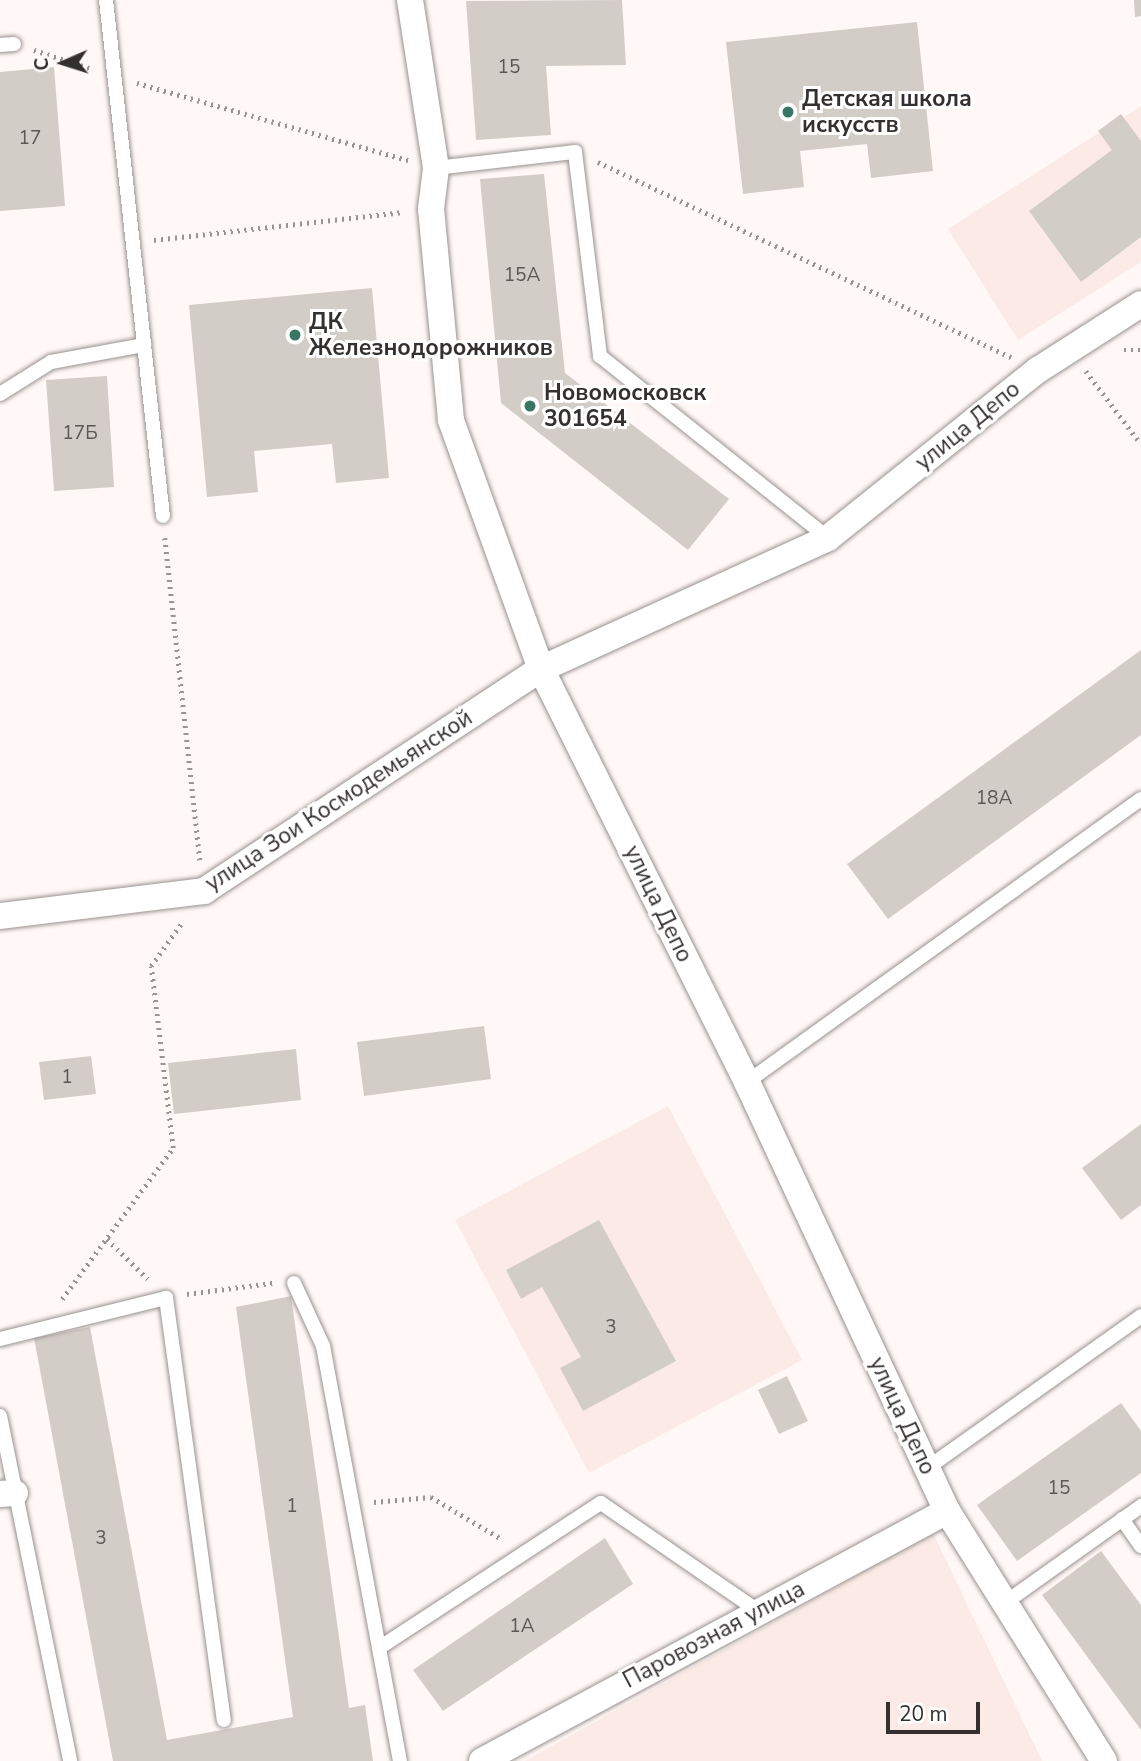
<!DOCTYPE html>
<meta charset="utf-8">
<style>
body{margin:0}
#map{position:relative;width:1141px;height:1761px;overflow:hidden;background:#fff8f6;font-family:"Nunito Sans",sans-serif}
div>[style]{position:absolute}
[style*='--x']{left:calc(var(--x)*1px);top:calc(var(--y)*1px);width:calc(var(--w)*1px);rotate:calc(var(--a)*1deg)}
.built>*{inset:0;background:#fbeae5}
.building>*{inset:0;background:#d3cdc8}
.path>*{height:4.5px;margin-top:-2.25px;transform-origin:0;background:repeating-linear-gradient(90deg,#999492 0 2px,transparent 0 7px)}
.roads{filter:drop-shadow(0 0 2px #999290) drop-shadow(0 0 2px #999290)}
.service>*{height:14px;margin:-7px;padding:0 7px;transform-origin:7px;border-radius:7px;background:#fff}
.minor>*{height:26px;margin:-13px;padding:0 13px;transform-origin:13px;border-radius:13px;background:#fff}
.dots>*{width:19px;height:19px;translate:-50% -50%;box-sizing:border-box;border:4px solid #fff;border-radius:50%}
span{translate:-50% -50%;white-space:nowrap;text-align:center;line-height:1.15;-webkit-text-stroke:6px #fff;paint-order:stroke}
.number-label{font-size:19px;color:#5b5755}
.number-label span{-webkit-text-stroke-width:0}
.poi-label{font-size:23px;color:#33302f;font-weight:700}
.left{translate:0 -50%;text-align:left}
.street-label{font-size:23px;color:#33302f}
.north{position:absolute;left:28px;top:28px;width:70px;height:70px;-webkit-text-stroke:5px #fff;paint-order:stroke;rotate:267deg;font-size:19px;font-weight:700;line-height:28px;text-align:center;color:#33302f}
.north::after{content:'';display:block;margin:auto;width:24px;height:32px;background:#33302f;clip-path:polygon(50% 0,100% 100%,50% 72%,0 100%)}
.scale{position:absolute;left:886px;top:1702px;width:94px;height:32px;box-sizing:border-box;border:4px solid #33302f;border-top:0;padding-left:9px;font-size:21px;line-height:24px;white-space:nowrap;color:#33302f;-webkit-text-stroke:5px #fff;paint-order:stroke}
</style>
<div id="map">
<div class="built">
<div style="clip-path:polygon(1141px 106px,1141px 262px,1018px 340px,948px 229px)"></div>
<div style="clip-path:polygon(668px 1106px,802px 1360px,589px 1473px,455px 1220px)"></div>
<div style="clip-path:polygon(933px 1533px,1042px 1761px,525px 1761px)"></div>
</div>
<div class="building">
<div style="clip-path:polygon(622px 0,626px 65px,546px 66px,551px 135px,476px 140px,466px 1px)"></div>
<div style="clip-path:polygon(1134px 0,1141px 0,1141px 16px,1135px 17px)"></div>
<div style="clip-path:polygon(917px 22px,933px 171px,871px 178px,867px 144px,800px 151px,804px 187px,743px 194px,726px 42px)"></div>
<div style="clip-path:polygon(54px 67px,65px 206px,0 211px,0 72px)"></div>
<div style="clip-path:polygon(1121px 114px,1141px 141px,1141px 237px,1081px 282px,1029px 211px,1112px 150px,1098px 131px)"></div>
<div style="clip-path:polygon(544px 174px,565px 373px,729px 499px,688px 550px,501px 403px,480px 179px)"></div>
<div style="clip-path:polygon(372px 288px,389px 478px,336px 483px,332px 444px,254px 451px,258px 492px,207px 497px,189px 305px)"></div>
<div style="clip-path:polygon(107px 376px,114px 487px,54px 491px,46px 380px)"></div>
<div style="clip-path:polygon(1141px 650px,1141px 735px,888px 919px,847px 864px)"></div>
<div style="clip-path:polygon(484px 1026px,491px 1079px,364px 1096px,357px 1042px)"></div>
<div style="clip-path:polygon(296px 1049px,301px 1100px,174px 1114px,168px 1063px)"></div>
<div style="clip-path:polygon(91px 1056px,96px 1094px,44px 1100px,39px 1062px)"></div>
<div style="clip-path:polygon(1141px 1124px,1141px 1205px,1121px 1220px,1082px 1168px)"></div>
<div style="clip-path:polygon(599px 1220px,676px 1361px,583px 1411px,560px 1368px,581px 1357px,542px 1287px,521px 1299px,506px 1270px)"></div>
<div style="clip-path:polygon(291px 1296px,349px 1708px,365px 1705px,373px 1761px,113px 1761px,34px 1338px,90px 1327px,167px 1740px,293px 1717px,236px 1307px)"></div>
<div style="clip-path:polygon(787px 1376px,808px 1421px,779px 1434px,758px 1390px)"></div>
<div style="clip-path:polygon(1121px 1403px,1141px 1431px,1141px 1473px,1017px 1561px,977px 1505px)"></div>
<div style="clip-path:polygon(605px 1538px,633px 1584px,443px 1711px,413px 1670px)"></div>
<div style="clip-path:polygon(1101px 1551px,1141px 1605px,1141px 1730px,1042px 1595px)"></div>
</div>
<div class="path">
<div style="--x:34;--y:50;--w:61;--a:18.1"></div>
<div style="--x:137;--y:83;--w:282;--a:15.9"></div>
<div style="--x:598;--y:162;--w:457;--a:25.3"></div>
<div style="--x:154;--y:240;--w:251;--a:-6.4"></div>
<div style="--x:1124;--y:350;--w:17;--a:0"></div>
<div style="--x:1086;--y:371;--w:91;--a:53"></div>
<div style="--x:165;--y:538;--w:324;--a:83.8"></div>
<div style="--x:107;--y:1239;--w:57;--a:44.3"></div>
<div style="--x:187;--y:1294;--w:86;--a:-7.4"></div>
<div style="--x:62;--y:1299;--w:187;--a:-53.7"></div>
<div style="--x:173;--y:1148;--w:183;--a:-96.9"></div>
<div style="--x:151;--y:966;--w:52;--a:-54.5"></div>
<div style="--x:374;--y:1502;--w:57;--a:-5"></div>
<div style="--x:431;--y:1497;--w:84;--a:30.8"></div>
</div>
<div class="roads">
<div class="service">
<div style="--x:106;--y:0;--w:519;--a:83.7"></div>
<div style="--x:0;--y:45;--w:14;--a:-4"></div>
<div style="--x:436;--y:168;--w:140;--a:-6.6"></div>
<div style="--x:575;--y:152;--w:206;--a:83"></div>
<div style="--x:600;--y:356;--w:292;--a:38.6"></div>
<div style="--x:0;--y:394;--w:60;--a:-32.1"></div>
<div style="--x:51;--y:362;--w:95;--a:-10.4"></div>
<div style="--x:747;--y:1082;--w:485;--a:-35.7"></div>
<div style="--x:294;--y:1283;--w:69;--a:65.3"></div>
<div style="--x:323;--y:1346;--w:422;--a:79.5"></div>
<div style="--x:0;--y:1339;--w:171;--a:-13.9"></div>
<div style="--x:166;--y:1298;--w:426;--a:82.2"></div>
<div style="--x:0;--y:1416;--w:352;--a:78.5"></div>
<div style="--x:926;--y:1469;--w:264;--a:-35.4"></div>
<div style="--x:1122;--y:1519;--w:33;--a:55"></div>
<div style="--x:1006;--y:1602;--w:166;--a:-35.4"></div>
<div style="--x:379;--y:1648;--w:265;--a:-33.2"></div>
<div style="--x:601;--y:1503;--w:191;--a:34.5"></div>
</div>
<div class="minor">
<div style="--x:0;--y:916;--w:206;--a:-7"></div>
<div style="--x:204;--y:891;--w:404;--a:-33.4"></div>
<div style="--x:541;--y:669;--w:265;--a:-109.9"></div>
<div style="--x:451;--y:420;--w:212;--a:-95.4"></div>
<div style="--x:431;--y:209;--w:41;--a:-83"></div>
<div style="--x:436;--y:168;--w:170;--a:-98.8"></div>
<div style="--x:0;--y:1494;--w:15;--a:-4"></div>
<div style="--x:482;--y:1761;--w:528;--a:-28.26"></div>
<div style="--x:1104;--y:1761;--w:295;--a:-122.1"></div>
<div style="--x:947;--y:1511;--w:473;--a:-115"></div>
<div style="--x:747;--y:1082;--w:462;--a:-116.5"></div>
<div style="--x:541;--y:669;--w:315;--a:-24.5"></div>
<div style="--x:828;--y:538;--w:269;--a:-38.7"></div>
<div style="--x:1038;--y:370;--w:122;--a:-32.7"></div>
</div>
</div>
<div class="dots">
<div style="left:788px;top:112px;background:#387764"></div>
<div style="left:295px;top:335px;background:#387764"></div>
<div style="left:530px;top:406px;background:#387764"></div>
</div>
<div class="number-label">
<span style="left:509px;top:68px">15</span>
<span style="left:30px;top:139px">17</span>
<span style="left:522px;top:276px">15А</span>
<span style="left:80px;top:434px">17Б</span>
<span style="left:994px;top:799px">18А</span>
<span style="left:67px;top:1078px">1</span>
<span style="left:611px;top:1328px">3</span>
<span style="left:1059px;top:1489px">15</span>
<span style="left:292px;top:1507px">1</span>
<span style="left:101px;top:1539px">3</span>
<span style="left:522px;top:1627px">1А</span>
</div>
<div class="poi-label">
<span class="left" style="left:802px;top:112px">Детская школа<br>искусств</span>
<span class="left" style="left:309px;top:335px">ДК<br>Железнодорожников</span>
<span class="left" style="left:544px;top:406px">Новомосковск<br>301654</span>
</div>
<div class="street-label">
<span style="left:968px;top:426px;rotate:-39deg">улица Депо</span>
<span style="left:339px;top:801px;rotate:-33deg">улица Зои Космодемьянской</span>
<span style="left:658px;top:904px;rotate:64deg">улица Депо</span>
<span style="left:902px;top:1416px;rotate:65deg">улица Депо</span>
<span style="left:714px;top:1635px;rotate:-28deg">Паровозная улица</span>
</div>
<div class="north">С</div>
<div class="scale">20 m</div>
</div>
